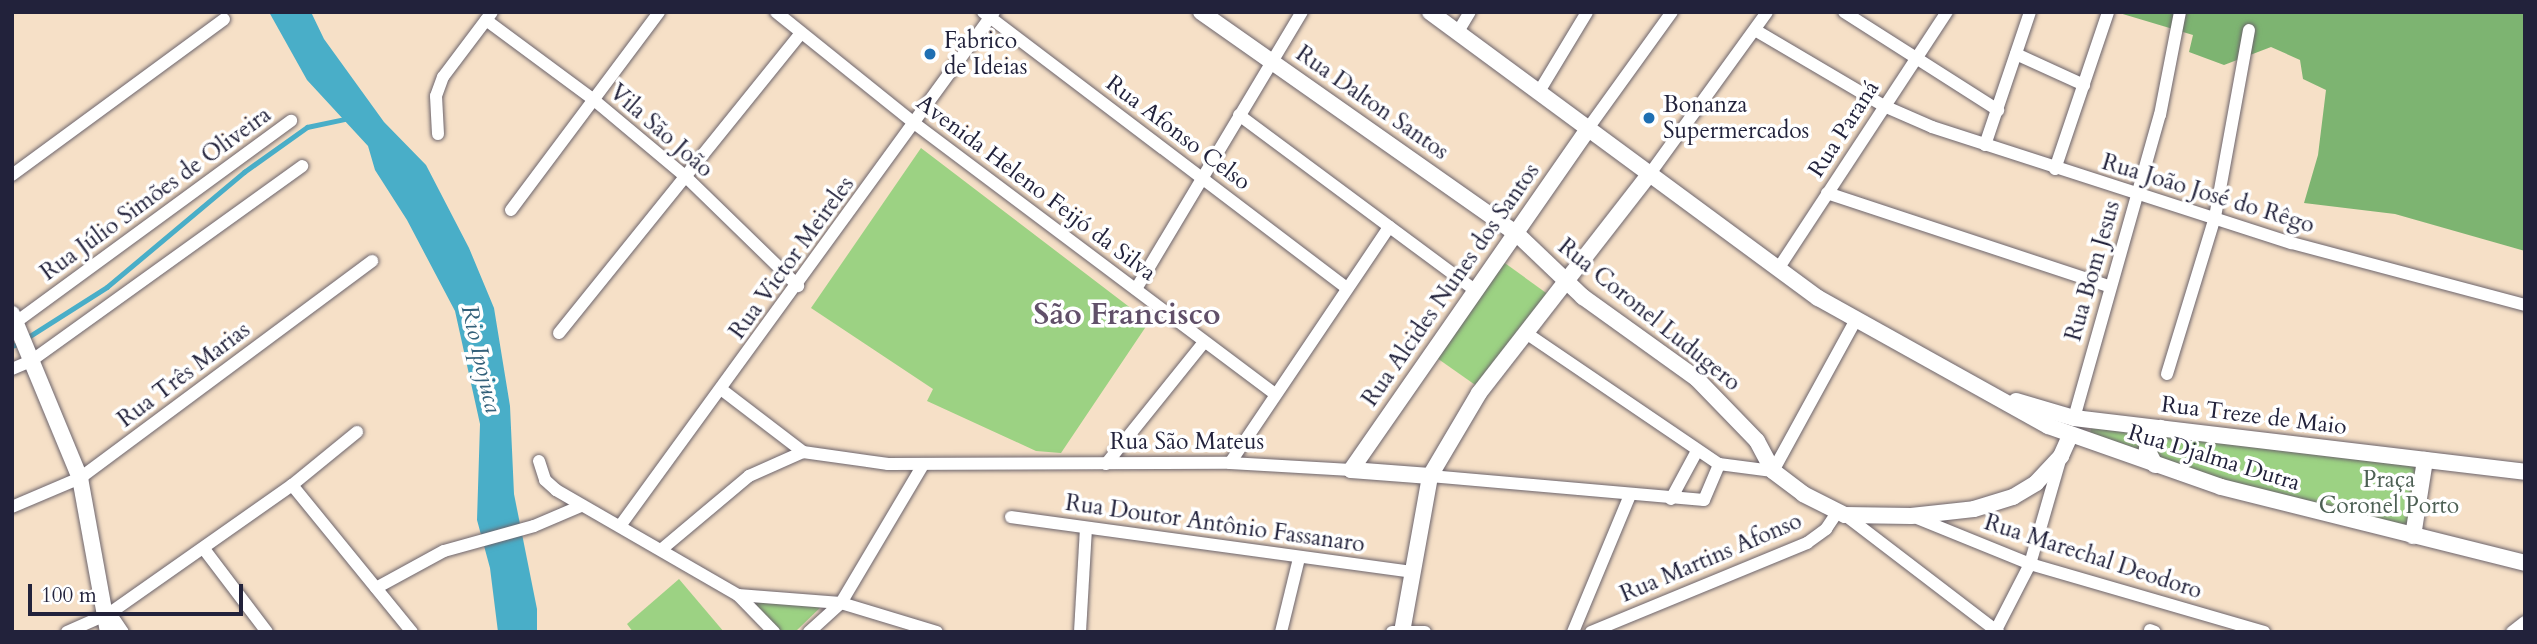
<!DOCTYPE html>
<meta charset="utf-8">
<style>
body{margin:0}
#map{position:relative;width:2537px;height:644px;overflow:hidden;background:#f6e0c7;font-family:Cardo,serif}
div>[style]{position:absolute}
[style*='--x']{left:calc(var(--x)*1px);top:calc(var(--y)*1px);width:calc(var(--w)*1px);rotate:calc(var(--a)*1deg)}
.green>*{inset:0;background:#9cd283}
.forest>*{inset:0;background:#7db471}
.water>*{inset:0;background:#49aec8}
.stream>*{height:4.5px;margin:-2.25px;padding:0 2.25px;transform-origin:2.25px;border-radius:2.25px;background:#49aec8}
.roads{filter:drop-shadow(0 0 2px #6c646c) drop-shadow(0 0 2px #6c646c)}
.street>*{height:12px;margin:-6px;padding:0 6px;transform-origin:6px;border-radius:6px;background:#fff}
.secondary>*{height:16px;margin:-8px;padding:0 8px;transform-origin:8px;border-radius:8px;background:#fff}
.dots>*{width:19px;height:19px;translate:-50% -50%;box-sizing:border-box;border:4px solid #fff;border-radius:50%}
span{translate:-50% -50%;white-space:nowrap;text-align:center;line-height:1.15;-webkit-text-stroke:7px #fff;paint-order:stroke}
.poi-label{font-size:23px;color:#22223b}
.left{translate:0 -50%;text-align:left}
.street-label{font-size:23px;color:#22223b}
.park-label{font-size:23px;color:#4d6054}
.water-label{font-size:24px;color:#34617a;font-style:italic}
.district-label{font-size:30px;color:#615069;font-weight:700}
.frame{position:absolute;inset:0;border:14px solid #22223b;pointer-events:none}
.scale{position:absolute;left:28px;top:584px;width:215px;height:32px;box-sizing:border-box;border:4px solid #22223b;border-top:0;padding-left:9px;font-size:21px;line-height:24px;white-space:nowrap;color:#22223b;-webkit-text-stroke:5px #fff;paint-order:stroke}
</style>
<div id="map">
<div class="green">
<div style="clip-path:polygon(921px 148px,1149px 322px,1061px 453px,1036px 451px,927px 401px,933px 389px,811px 308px)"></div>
<div style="clip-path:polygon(1502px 261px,1549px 295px,1481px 389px,1434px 356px)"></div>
<div style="clip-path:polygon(2091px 428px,2428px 465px,2416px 533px,2343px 516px,2089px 439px)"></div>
<div style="clip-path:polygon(679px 579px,724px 632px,633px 632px,627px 624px)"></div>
<div style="clip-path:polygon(752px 600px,825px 603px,795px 632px,778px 632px)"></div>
</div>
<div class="forest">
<div style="clip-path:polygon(2116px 12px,2525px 12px,2525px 251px,2395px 214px,2304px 203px,2318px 155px,2326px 90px,2303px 79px,2300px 60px,2271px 47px,2224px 65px,2189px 52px,2193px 35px)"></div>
</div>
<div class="water">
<div style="clip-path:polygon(269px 12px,311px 12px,324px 39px,384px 122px,426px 165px,469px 248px,494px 308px,510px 406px,514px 494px,537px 609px,537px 632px,498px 632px,490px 568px,477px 520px,480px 424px,455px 311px,407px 220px,375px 170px,368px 146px,307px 80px)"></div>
</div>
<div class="stream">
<div style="--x:30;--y:336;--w:91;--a:-32.5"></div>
<div style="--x:107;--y:287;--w:179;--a:-40"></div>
<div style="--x:244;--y:172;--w:77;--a:-35.5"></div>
<div style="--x:307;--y:127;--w:40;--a:-12"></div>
<div style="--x:12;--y:346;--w:3;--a:-18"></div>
</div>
<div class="roads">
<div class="street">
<div style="--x:776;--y:12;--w:177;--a:38.8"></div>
<div style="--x:914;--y:123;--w:451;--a:36.9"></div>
<div style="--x:983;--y:12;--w:457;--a:37.2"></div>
<div style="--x:1844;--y:12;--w:183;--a:32.5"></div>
<div style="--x:486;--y:20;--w:134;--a:36.5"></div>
<div style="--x:594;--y:100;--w:119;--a:39.9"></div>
<div style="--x:685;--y:176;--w:158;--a:44.2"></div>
<div style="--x:1459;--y:30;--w:21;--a:-59"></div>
<div style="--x:1755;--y:30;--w:150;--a:30.5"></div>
<div style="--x:1884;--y:106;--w:52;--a:23.6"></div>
<div style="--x:1932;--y:127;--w:378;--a:17.9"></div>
<div style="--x:2292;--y:243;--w:241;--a:14.9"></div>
<div style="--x:2016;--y:54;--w:75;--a:24.5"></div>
<div style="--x:1540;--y:90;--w:91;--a:-58.9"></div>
<div style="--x:1239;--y:115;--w:294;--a:36.6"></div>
<div style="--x:1589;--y:127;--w:142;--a:-54.2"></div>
<div style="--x:438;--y:134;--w:38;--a:-93"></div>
<div style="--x:436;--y:96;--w:20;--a:-70"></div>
<div style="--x:443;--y:77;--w:81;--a:-53"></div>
<div style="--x:1985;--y:145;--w:140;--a:-71.3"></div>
<div style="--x:2055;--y:169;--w:166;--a:-71.3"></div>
<div style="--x:12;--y:175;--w:263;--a:-36.3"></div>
<div style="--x:1649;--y:175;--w:201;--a:-54.1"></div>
<div style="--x:1827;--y:193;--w:297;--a:18.3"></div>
<div style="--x:511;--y:210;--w:247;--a:-53.2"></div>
<div style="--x:1778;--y:269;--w:308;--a:-56.7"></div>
<div style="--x:1136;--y:289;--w:323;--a:-59.1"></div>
<div style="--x:12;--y:325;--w:346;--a:-36.2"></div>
<div style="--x:559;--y:333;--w:385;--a:-51.1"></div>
<div style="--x:1526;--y:333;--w:233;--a:34.2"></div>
<div style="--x:1719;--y:464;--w:54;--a:7.4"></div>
<div style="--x:1773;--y:471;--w:171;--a:-61.3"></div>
<div style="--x:12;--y:369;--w:21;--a:-23"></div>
<div style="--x:31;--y:361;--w:334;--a:-35.7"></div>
<div style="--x:2167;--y:374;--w:164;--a:-73"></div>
<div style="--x:2215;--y:217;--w:190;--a:-79.7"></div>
<div style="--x:722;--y:390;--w:102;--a:37.4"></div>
<div style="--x:2074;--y:418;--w:315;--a:-74.2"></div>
<div style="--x:2160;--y:115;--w:105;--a:-79"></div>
<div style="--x:539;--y:461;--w:20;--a:72"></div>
<div style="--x:545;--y:480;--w:15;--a:42"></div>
<div style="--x:556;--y:490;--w:210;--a:30"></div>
<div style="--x:738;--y:595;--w:103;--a:4.4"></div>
<div style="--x:841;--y:603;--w:100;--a:16.8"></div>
<div style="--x:1230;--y:463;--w:285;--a:-56"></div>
<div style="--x:1106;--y:464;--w:156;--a:-51.2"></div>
<div style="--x:1430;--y:476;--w:275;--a:5"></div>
<div style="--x:1704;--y:500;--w:39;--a:-67"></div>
<div style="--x:292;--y:485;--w:190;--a:50.8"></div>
<div style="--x:1671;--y:499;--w:55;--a:-61.6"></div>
<div style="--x:12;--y:507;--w:74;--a:-23.1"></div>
<div style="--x:80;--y:478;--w:364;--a:-36.6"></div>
<div style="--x:1845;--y:515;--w:193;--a:37.4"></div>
<div style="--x:1912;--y:516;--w:127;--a:22.1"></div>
<div style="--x:2030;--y:564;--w:244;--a:16.2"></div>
<div style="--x:1011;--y:517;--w:406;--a:7.8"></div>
<div style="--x:620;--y:526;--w:636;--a:-53.96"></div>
<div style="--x:204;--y:549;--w:104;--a:52.8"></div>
<div style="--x:662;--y:549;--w:114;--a:-40"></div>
<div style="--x:749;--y:476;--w:59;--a:-24"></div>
<div style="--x:803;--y:452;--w:86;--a:8"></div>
<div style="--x:888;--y:464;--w:342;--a:-0.2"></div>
<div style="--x:1230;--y:463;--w:121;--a:3.3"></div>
<div style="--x:376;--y:588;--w:77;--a:-28.6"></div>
<div style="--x:444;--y:551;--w:93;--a:-15.5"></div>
<div style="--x:534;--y:526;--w:51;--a:-23.1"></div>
<div style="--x:738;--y:595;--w:52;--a:45.8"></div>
<div style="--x:110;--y:613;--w:23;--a:56"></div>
<div style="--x:2150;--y:630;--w:5;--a:22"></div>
<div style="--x:67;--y:632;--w:47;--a:-23.8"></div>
<div style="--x:110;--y:613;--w:223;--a:-35.1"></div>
<div style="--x:292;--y:485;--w:84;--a:-39.2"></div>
<div style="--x:809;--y:632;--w:43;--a:-42.2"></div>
<div style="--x:841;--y:603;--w:161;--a:-59.3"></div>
<div style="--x:1080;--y:632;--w:104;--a:-86.7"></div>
<div style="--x:1281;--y:632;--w:76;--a:-76.3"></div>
<div style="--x:1392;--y:632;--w:33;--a:0"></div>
<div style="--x:1573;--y:632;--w:148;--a:-67.4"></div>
<div style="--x:1591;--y:632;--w:234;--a:-22.4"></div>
<div style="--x:1807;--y:543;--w:24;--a:-36"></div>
<div style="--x:1826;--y:529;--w:22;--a:-56"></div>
<div style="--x:1995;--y:632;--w:76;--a:-62.8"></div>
<div style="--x:2030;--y:564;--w:108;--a:-73.9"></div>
<div style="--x:2512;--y:632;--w:16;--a:-38"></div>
</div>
<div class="secondary">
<div style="--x:1201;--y:12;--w:385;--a:35.1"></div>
<div style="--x:1516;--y:233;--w:93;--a:43.7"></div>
<div style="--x:1583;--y:297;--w:140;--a:35.7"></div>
<div style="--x:1697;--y:379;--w:86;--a:45.9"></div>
<div style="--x:1757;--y:441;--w:34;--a:62"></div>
<div style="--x:1773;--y:471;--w:38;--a:37"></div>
<div style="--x:1803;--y:494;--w:47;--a:26.6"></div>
<div style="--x:1845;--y:515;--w:66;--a:0.9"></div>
<div style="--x:1911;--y:516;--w:63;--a:-6.3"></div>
<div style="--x:1974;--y:509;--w:41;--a:-17.1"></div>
<div style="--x:2013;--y:497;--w:27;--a:-31"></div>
<div style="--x:2036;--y:483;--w:37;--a:-47"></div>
<div style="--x:2061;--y:456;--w:22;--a:-66"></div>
<div style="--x:1430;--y:12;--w:482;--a:36.4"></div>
<div style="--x:1818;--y:298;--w:263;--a:29.1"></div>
<div style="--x:2048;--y:426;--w:183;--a:19.4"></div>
<div style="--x:2221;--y:487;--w:313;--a:14"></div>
<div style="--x:12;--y:314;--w:178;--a:67.5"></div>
<div style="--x:80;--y:478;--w:157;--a:79.7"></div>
<div style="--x:2016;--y:401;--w:60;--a:16.3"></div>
<div style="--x:2074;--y:418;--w:454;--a:6.8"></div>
<div style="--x:2155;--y:465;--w:18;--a:-117"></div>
<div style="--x:2147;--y:449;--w:15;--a:-70"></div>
<div style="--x:2152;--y:435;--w:11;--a:-41"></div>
<div style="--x:1351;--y:470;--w:417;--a:-55.2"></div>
<div style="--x:1351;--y:470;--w:79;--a:4.3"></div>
<div style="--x:2413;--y:536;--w:77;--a:-81"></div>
<div style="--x:1402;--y:632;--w:158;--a:-79.8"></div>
<div style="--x:1430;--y:476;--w:96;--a:-59.4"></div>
<div style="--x:1479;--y:393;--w:276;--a:-52.1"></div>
</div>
</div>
<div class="dots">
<div style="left:930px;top:54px;background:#1f6fb2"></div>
<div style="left:1649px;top:118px;background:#1f6fb2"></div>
</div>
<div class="poi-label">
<span class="left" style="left:944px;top:54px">Fabrico<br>de Ideias</span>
<span class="left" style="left:1663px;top:118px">Bonanza<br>Supermercados</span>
</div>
<div class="street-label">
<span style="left:1372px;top:103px;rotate:35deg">Rua Dalton Santos</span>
<span style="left:1844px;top:129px;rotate:-57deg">Rua Paraná</span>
<span style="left:661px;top:131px;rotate:41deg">Vila São João</span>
<span style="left:1178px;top:133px;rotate:37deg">Rua Afonso Celso</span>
<span style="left:1036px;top:188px;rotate:37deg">Avenida Heleno Feijó da Silva</span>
<span style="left:156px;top:194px;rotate:-36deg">Rua Júlio Simões de Oliveira</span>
<span style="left:2208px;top:194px;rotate:17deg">Rua João José do Rêgo</span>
<span style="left:792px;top:258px;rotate:-54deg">Rua Victor Meireles</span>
<span style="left:2093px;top:271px;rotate:-74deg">Rua Bom Jesus</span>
<span style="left:1451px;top:285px;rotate:-55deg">Rua Alcides Nunes dos Santos</span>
<span style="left:1649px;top:315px;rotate:39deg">Rua Coronel Ludugero</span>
<span style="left:184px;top:375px;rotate:-37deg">Rua Três Marias</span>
<span style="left:2254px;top:416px;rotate:7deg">Rua Treze de Maio</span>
<span style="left:1187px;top:442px">Rua São Mateus</span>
<span style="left:2214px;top:458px;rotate:17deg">Rua Djalma Dutra</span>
<span style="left:1215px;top:524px;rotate:8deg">Rua Doutor Antônio Fassanaro</span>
<span style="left:2093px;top:557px;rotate:18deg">Rua Marechal Deodoro</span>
<span style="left:1711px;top:558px;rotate:-23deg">Rua Martins Afonso</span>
</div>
<div class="park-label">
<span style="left:2389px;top:493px">Praça<br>Coronel Porto</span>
</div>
<div class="water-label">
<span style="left:481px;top:359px;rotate:77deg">Rio Ipojuca</span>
</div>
<div class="district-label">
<span style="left:1127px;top:315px">São Francisco</span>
</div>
<div class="frame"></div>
<div class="scale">100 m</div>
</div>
